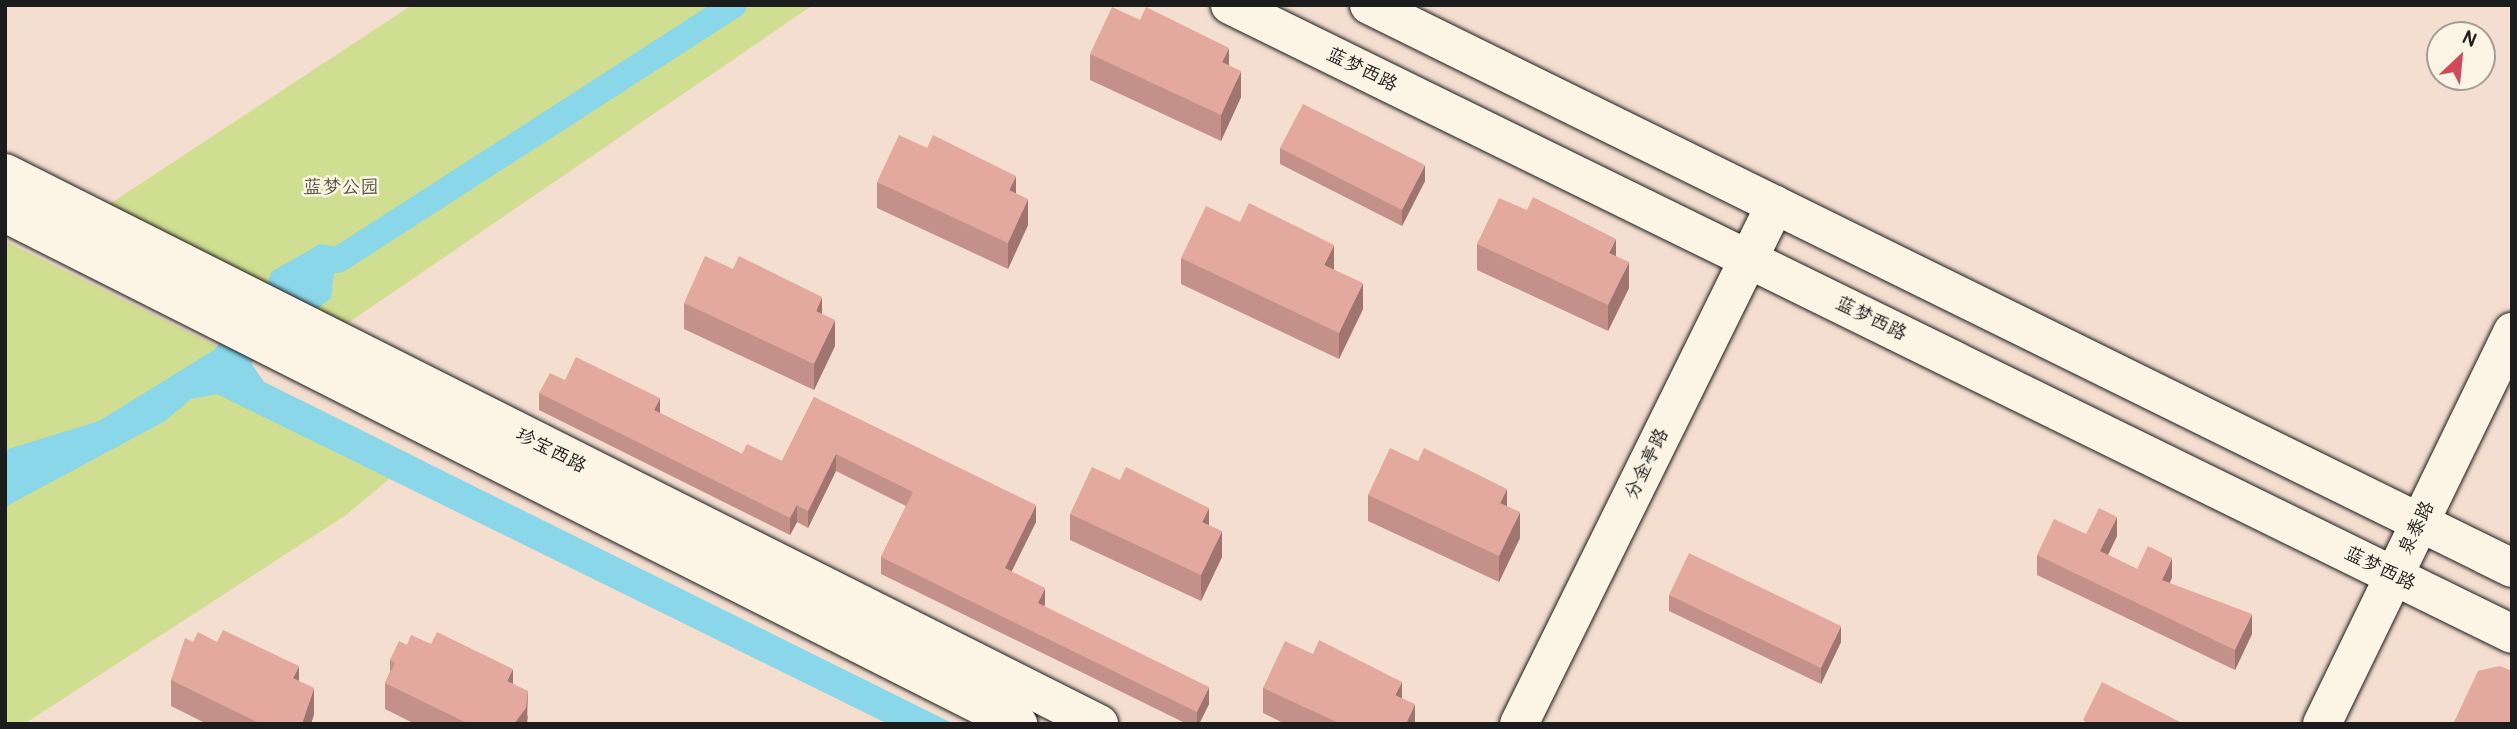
<!DOCTYPE html>
<meta charset="utf-8">
<style>
body{margin:0}
#map{position:relative;width:2517px;height:729px;overflow:hidden;background:#f4ded0;font-family:Pangolin,"LXGW WenKai TC",sans-serif}
div>[style]{position:absolute}
[style*='--x']{left:calc(var(--x)*1px);top:calc(var(--y)*1px);width:calc(var(--w)*1px);rotate:calc(var(--a)*1deg)}
.green>*{inset:0;background:#d0de91}
.water>*{inset:0;background:#89d7e9}
.canal>*{height:26px;margin:-13px;padding:0 13px;transform-origin:13px;border-radius:13px;background:#89d7e9}
.roads{filter:drop-shadow(0 0 2px #1c1c1c) drop-shadow(0 0 2px #1c1c1c)}
.minor>*{height:38px;margin:-19px;padding:0 19px;transform-origin:19px;border-radius:19px;background:#fcf5e5}
.wall>*{inset:0;background:#c39189}
.shaded-wall>*{inset:0;background:#9f766f}
.building>*{inset:0;background:#e3a99f}
span{translate:-50% -50%;white-space:nowrap;text-align:center;line-height:1.15;-webkit-text-stroke:5px #fcf5e5;paint-order:stroke}
.street-label{font-size:19px;color:#1c1c1c}
.park-label{font-size:19px;color:#52563f}
.frame{position:absolute;inset:0;border:7px solid #1c1c1c;pointer-events:none}
.north{position:absolute;left:2426px;top:21px;width:70px;height:70px;box-sizing:border-box;background:#fcf5e5;border:2px solid #a29e95;border-radius:50%;rotate:26deg;font-size:19px;font-weight:700;line-height:28px;text-align:center;color:#1c1c1c}
.north::after{content:'';display:block;margin:auto;width:24px;height:32px;background:#d1495b;clip-path:polygon(50% 0,100% 100%,50% 72%,0 100%)}
</style>
<div id="map">
<div class="green">
<div style="clip-path:polygon(412px 5px,813px 5px,345px 325px,105px 207px)"></div>
<div style="clip-path:polygon(5px 241px,250px 363px,264px 382px,416px 457px,346px 515px,24px 724px,5px 724px)"></div>
</div>
<div class="water">
<div style="clip-path:polygon(320px 244px,337px 247px,331px 298px,251px 363px,264px 382px,954px 724px,888px 724px,217px 394px,191px 399px,165px 421px,5px 507px,5px 450px,99px 421px,214px 350px,267px 287px,271px 272px)"></div>
</div>
<div class="canal">
<div style="--x:338;--y:260;--w:471;--a:-32.8"></div>
</div>
<div class="roads">
<div class="minor">
<div style="--x:1230;--y:5;--w:1428;--a:26.13"></div>
<div style="--x:1369;--y:5;--w:1274;--a:26.22"></div>
<div style="--x:5;--y:173;--w:1225;--a:26.73"></div>
<div style="--x:5;--y:213;--w:1135;--a:26.77"></div>
<div style="--x:1519;--y:724;--w:579;--a:-63.74"></div>
<div style="--x:2322;--y:724;--w:436;--a:-64.1"></div>
</div>
</div>
<div class="wall">
<div style="clip-path:polygon(1090px 54px,1229px 65px,1241px 97px,1221px 141px,1090px 80px)"></div>
<div style="clip-path:polygon(1280px 148px,1425px 181px,1402px 226px,1280px 164px)"></div>
<div style="clip-path:polygon(877px 182px,1016px 193px,1028px 225px,1008px 269px,877px 208px)"></div>
<div style="clip-path:polygon(1477px 244px,1616px 256px,1629px 288px,1608px 331px,1477px 270px)"></div>
<div style="clip-path:polygon(1181px 258px,1334px 270px,1363px 309px,1339px 359px,1181px 284px)"></div>
<div style="clip-path:polygon(684px 303px,822px 314px,835px 346px,814px 390px,684px 329px)"></div>
<div style="clip-path:polygon(565px 380px,660px 413px,742px 454px,782px 461px,814px 397px,1036px 522px,1011px 571px,1045px 604px,1044px 607px,1209px 704px,1199px 724px,1187px 724px,881px 574px,881px 557px,906px 506px,836px 471px,808px 528px,797px 522px,790px 535px,539px 410px,539px 393px)"></div>
<div style="clip-path:polygon(1368px 495px,1507px 506px,1520px 538px,1499px 582px,1368px 521px)"></div>
<div style="clip-path:polygon(1070px 514px,1209px 525px,1222px 557px,1201px 601px,1070px 540px)"></div>
<div style="clip-path:polygon(2117px 536px,2108px 555px,2137px 569px,2172px 578px,2169px 583px,2252px 634px,2235px 670px,2037px 575px,2037px 555px)"></div>
<div style="clip-path:polygon(1669px 595px,1841px 642px,1821px 684px,1669px 611px)"></div>
<div style="clip-path:polygon(193px 642px,299px 681px,314px 714px,311px 724px,207px 724px,171px 706px,171px 680px)"></div>
<div style="clip-path:polygon(407px 645px,513px 684px,528px 717px,527px 724px,415px 724px,385px 709px,385px 683px,390px 672px,390px 660px)"></div>
<div style="clip-path:polygon(1263px 688px,1402px 698px,1415px 724px,1285px 724px,1263px 713px)"></div>
</div>
<div class="shaded-wall">
<div style="clip-path:polygon(1229px 48px,1229px 74px,1222px 62px)"></div>
<div style="clip-path:polygon(1241px 71px,1241px 97px,1221px 141px,1221px 115px)"></div>
<div style="clip-path:polygon(1425px 165px,1425px 181px,1402px 226px,1402px 210px)"></div>
<div style="clip-path:polygon(1016px 176px,1016px 202px,1009px 190px)"></div>
<div style="clip-path:polygon(1028px 199px,1028px 225px,1008px 269px,1008px 243px)"></div>
<div style="clip-path:polygon(1616px 239px,1616px 265px,1609px 253px)"></div>
<div style="clip-path:polygon(1334px 245px,1334px 271px,1324px 265px)"></div>
<div style="clip-path:polygon(1629px 262px,1629px 288px,1608px 331px,1608px 305px)"></div>
<div style="clip-path:polygon(1363px 283px,1363px 309px,1339px 359px,1339px 333px)"></div>
<div style="clip-path:polygon(822px 297px,822px 323px,816px 311px)"></div>
<div style="clip-path:polygon(835px 320px,835px 346px,814px 390px,814px 364px)"></div>
<div style="clip-path:polygon(660px 398px,660px 415px,654px 410px)"></div>
<div style="clip-path:polygon(836px 454px,836px 471px,808px 528px,808px 511px)"></div>
<div style="clip-path:polygon(1507px 489px,1507px 515px,1500px 503px)"></div>
<div style="clip-path:polygon(797px 505px,797px 522px,790px 535px,790px 518px)"></div>
<div style="clip-path:polygon(1036px 505px,1036px 522px,1005px 585px,1005px 568px)"></div>
<div style="clip-path:polygon(1209px 508px,1209px 534px,1202px 522px)"></div>
<div style="clip-path:polygon(1520px 512px,1520px 538px,1499px 582px,1499px 556px)"></div>
<div style="clip-path:polygon(2117px 517px,2117px 536px,2100px 571px,2100px 551px)"></div>
<div style="clip-path:polygon(1222px 531px,1222px 557px,1201px 601px,1201px 575px)"></div>
<div style="clip-path:polygon(2172px 558px,2172px 578px,2162px 599px,2162px 580px)"></div>
<div style="clip-path:polygon(1045px 588px,1045px 604px,1038px 620px,1038px 603px)"></div>
<div style="clip-path:polygon(2252px 614px,2252px 634px,2235px 670px,2235px 650px)"></div>
<div style="clip-path:polygon(1841px 626px,1841px 642px,1821px 684px,1821px 668px)"></div>
<div style="clip-path:polygon(299px 666px,299px 692px,293px 678px)"></div>
<div style="clip-path:polygon(513px 669px,513px 695px,507px 681px)"></div>
<div style="clip-path:polygon(1402px 682px,1402px 708px,1395px 695px)"></div>
<div style="clip-path:polygon(1209px 687px,1209px 704px,1199px 724px,1197px 724px,1197px 712px)"></div>
<div style="clip-path:polygon(314px 688px,314px 714px,311px 724px,302px 724px)"></div>
<div style="clip-path:polygon(528px 691px,527px 724px,514px 724px)"></div>
<div style="clip-path:polygon(1415px 704px,1415px 724px,1406px 724px)"></div>
</div>
<div class="building">
<div style="clip-path:polygon(1112px 7px,1140px 20px,1146px 7px,1229px 48px,1222px 62px,1241px 71px,1221px 115px,1090px 54px)"></div>
<div style="clip-path:polygon(1303px 104px,1425px 165px,1402px 210px,1280px 148px)"></div>
<div style="clip-path:polygon(899px 135px,927px 148px,933px 135px,1016px 176px,1009px 190px,1028px 199px,1008px 243px,877px 182px)"></div>
<div style="clip-path:polygon(1533px 197px,1616px 239px,1609px 253px,1629px 262px,1608px 305px,1477px 244px,1499px 198px,1527px 210px)"></div>
<div style="clip-path:polygon(1249px 203px,1334px 245px,1324px 265px,1363px 283px,1339px 333px,1181px 258px,1206px 206px,1240px 222px)"></div>
<div style="clip-path:polygon(705px 256px,733px 269px,739px 256px,822px 297px,816px 311px,835px 320px,814px 364px,684px 303px)"></div>
<div style="clip-path:polygon(576px 357px,660px 398px,654px 410px,742px 454px,747px 444px,782px 461px,814px 397px,1036px 505px,1005px 568px,1045px 588px,1038px 603px,1209px 687px,1197px 712px,881px 557px,913px 492px,836px 454px,808px 511px,797px 505px,790px 518px,539px 393px,550px 373px,565px 380px)"></div>
<div style="clip-path:polygon(1390px 448px,1418px 461px,1424px 448px,1507px 489px,1500px 503px,1520px 512px,1499px 556px,1368px 495px)"></div>
<div style="clip-path:polygon(1092px 467px,1120px 480px,1126px 467px,1209px 508px,1202px 522px,1222px 531px,1201px 575px,1070px 514px)"></div>
<div style="clip-path:polygon(2099px 508px,2117px 517px,2100px 551px,2137px 569px,2148px 546px,2172px 558px,2162px 580px,2252px 614px,2235px 650px,2037px 555px,2054px 519px,2086px 534px)"></div>
<div style="clip-path:polygon(1689px 553px,1841px 626px,1821px 668px,1669px 595px)"></div>
<div style="clip-path:polygon(223px 630px,299px 666px,293px 678px,314px 688px,302px 724px,261px 724px,171px 680px,185px 638px,193px 642px,198px 632px,217px 642px)"></div>
<div style="clip-path:polygon(437px 632px,513px 669px,507px 681px,528px 691px,526px 708px,514px 724px,469px 724px,385px 683px,395px 663px,390px 660px,399px 641px,407px 645px,411px 635px,431px 644px)"></div>
<div style="clip-path:polygon(1319px 640px,1402px 682px,1395px 695px,1415px 704px,1406px 724px,1341px 724px,1263px 688px,1285px 641px,1313px 654px)"></div>
<div style="clip-path:polygon(2500px 666px,2512px 671px,2512px 724px,2453px 724px,2478px 671px)"></div>
<div style="clip-path:polygon(2102px 682px,2184px 724px,2089px 724px,2083px 720px)"></div>
</div>
<div class="street-label">
<span style="left:1362px;top:70px;rotate:26deg">蓝梦西路</span>
<span style="left:1871px;top:319px;rotate:26deg">蓝梦西路</span>
<span style="left:551px;top:451px;rotate:27deg">珍宝西路</span>
<span style="left:1647px;top:464px;rotate:-64deg">分金亭路</span>
<span style="left:2417px;top:528px;rotate:-64deg">泉泰路</span>
<span style="left:2380px;top:569px;rotate:26deg">蓝梦西路</span>
</div>
<div class="park-label">
<span style="left:341px;top:188px">蓝梦公园</span>
</div>
<div class="frame"></div>
<div class="north">N</div>
</div>
